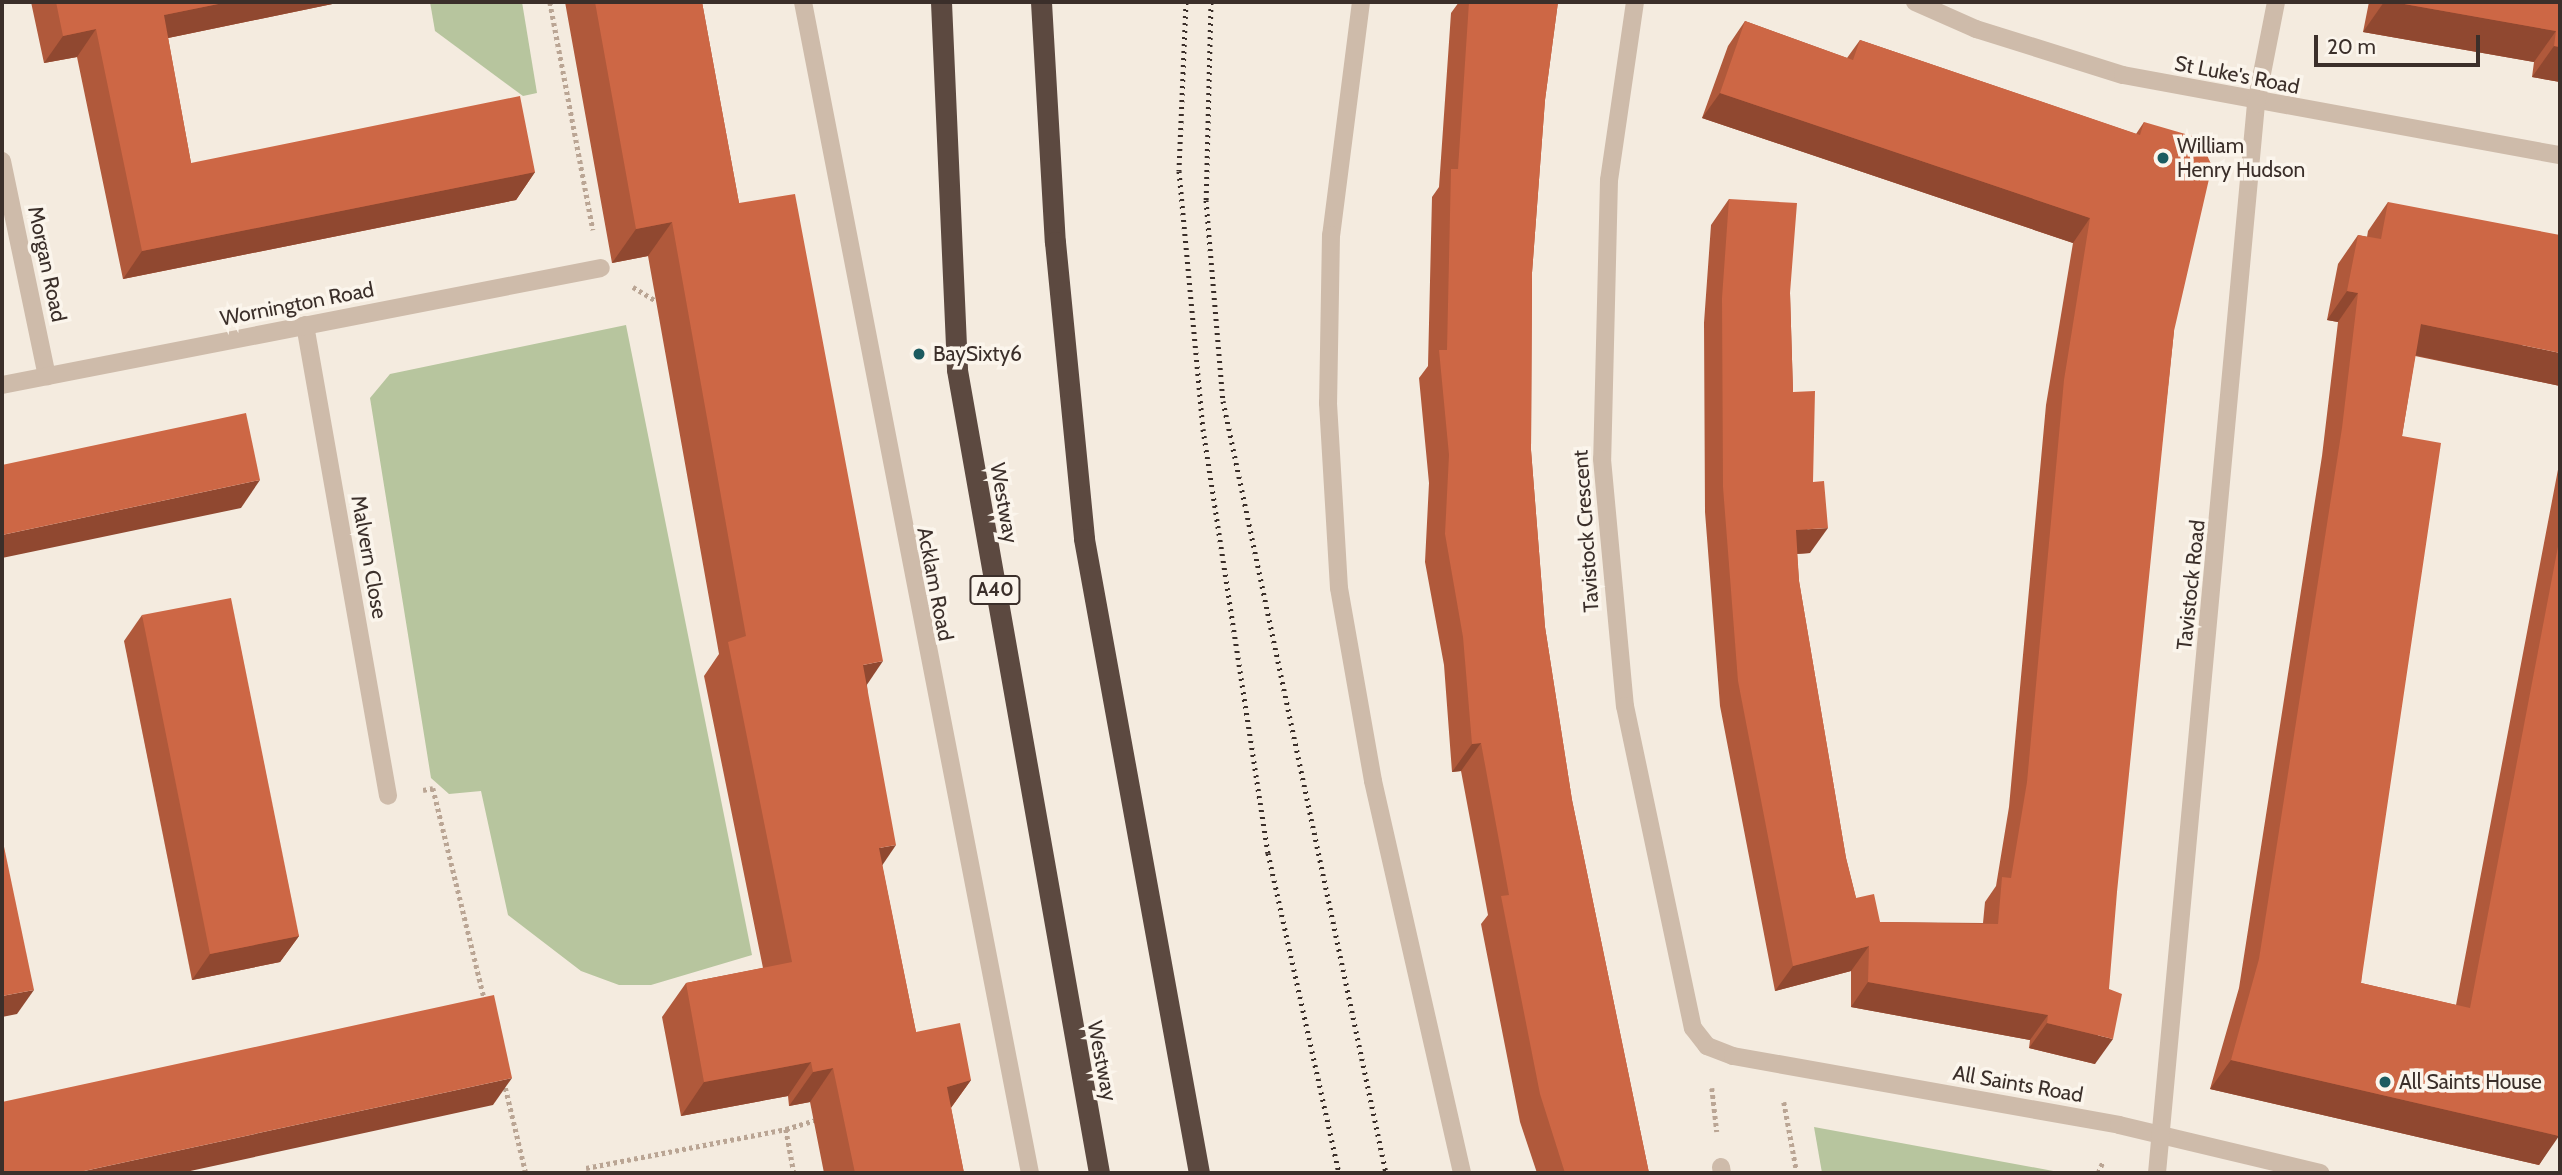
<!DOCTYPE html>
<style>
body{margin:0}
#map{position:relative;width:2562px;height:1175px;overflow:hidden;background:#f4ebdf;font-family:Cabin,sans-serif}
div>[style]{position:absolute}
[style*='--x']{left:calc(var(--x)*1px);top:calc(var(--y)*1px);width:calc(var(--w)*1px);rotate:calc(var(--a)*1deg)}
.green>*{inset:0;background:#b7c59e}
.path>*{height:4.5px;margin-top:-2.25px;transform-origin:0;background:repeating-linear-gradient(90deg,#baa594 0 3.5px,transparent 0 7px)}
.lane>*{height:18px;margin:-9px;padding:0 9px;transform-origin:9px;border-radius:9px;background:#cebbaa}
.street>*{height:18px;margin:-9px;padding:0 9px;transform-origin:9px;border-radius:9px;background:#cebbaa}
.highway>*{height:21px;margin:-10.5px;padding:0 10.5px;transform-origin:10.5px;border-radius:10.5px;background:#5c4940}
.rail>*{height:5px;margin-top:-2.5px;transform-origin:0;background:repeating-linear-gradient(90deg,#3b2f2a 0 2px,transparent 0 7px)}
.wall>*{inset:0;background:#b0593b}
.shaded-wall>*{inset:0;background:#904830}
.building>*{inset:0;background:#cd6745}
.dots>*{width:19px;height:19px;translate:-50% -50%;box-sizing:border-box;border:4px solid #fbf5ec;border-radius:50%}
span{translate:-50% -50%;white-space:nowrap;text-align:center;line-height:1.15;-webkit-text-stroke:7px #fbf5ec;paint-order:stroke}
.shield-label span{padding:2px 5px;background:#fbf5ec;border:2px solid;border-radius:5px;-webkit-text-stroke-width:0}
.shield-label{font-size:19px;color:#3b2f2a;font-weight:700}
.street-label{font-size:21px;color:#3b2f2a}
.poi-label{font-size:21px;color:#3b2f2a}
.left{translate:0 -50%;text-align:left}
.frame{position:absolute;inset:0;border:4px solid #3b2f2a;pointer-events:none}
.scale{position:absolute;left:2314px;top:35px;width:166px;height:32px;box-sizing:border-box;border:4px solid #3b2f2a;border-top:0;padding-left:9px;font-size:21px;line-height:24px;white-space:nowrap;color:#3b2f2a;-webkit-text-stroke:5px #fbf5ec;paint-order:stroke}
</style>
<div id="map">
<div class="green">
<div style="clip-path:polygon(430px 2px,522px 2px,537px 93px,523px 96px,435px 31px)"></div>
<div style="clip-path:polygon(626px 325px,752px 955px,651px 985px,619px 985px,581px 971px,508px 915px,481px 791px,449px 794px,431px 778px,370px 398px,390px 374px)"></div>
<div style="clip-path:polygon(1814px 1127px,2064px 1173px,1822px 1173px)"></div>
</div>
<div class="path">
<div style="--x:550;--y:2;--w:232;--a:79.3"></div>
<div style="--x:633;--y:287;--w:27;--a:31"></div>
<div style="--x:423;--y:790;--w:10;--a:-11"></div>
<div style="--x:433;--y:788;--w:220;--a:76.3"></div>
<div style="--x:504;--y:1081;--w:95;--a:76.6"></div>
<div style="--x:1712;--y:1088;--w:44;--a:83.5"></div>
<div style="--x:1784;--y:1102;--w:72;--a:79.6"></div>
<div style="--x:786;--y:1129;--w:34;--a:-17"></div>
<div style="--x:586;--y:1168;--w:204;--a:-11"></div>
<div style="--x:786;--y:1129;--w:45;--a:79.7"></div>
<div style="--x:2098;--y:1173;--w:13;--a:-67"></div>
</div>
<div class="lane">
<div style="--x:1361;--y:2;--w:235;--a:97.3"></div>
<div style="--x:1331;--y:235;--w:168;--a:91"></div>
<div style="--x:1328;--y:403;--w:185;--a:86.6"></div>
<div style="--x:1339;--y:588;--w:196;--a:80"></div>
<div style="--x:1373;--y:781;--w:402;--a:77.2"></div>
<div style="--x:1721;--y:1167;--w:6;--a:81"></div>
</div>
<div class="street">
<div style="--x:803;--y:2;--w:1193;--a:79.03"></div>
<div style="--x:1635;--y:2;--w:180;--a:98.3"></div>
<div style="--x:1609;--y:180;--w:279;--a:91.4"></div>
<div style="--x:1602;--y:459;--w:248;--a:84.7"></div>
<div style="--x:1625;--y:706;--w:329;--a:78.1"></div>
<div style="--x:1693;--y:1028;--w:23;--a:52"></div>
<div style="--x:1707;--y:1046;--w:28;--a:21"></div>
<div style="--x:1733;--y:1056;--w:392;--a:10.1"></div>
<div style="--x:2119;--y:1125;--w:207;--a:13.4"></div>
<div style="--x:1915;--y:2;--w:67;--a:23.9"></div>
<div style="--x:1976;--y:29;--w:154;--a:17.4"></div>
<div style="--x:2123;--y:75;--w:444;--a:10.4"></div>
<div style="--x:2;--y:161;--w:220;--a:78.2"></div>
<div style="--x:305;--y:325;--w:478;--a:80"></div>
<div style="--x:2;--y:385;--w:610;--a:-11.05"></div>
<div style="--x:2157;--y:1173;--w:1074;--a:-84.71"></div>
<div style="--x:2256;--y:104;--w:104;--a:-78.9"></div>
</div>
<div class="highway">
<div style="--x:941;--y:2;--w:368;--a:87.5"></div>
<div style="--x:957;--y:370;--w:815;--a:79.97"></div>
<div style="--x:1041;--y:2;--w:240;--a:86.7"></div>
<div style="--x:1055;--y:242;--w:298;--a:84.4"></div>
<div style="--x:1084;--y:539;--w:644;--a:79.72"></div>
</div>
<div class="rail">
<div style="--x:1186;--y:2;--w:169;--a:92.4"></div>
<div style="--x:1179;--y:171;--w:259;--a:84.7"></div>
<div style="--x:1203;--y:429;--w:429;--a:81.3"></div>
<div style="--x:1268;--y:853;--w:328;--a:77.5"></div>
<div style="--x:1211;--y:2;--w:198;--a:91.4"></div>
<div style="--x:1206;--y:200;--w:202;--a:85.2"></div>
<div style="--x:1223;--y:401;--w:789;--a:78.08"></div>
</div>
<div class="wall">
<div style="clip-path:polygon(31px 2px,342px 2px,168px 38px,191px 163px,535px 172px,516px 200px,123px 279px,77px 57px,44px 63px)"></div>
<div style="clip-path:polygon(565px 2px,702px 2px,739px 203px,867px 685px,882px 865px,916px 1032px,971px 1080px,951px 1108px,964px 1173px,824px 1173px,810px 1102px,789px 1106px,788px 1096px,681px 1116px,662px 1017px,686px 983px,763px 968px,704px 676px,719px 654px,648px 256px,612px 263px)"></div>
<div style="clip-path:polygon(1459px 2px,1558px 2px,1545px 100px,1532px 273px,1531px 450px,1545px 627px,1572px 800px,1649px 1173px,1537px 1173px,1520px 1122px,1481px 924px,1488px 915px,1461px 771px,1452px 772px,1444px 665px,1425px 562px,1429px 483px,1419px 378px,1428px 366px,1432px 197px,1439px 187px,1451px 13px)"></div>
<div style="clip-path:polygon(2369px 2px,2560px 2px,2560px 82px,2532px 77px,2534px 62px,2363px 32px)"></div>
<div style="clip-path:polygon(1745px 21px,1847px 58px,1860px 40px,2136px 134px,2144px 122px,2174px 331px,2095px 1064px,2029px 1048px,2030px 1040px,1851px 1007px,1851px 971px,1775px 991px,1720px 706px,1705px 512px,1704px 323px,1711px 225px,1729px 199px,1790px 293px,1793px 392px,1810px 553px,1797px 554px,1799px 581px,1846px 858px,1856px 898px,1880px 922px,1983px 923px,1985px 902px,1996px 886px,2009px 807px,2046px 405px,2073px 243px,1702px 118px,1728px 46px)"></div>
<div style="clip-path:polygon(2388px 202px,2560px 386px,2415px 356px,2402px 436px,2361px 983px,2456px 1005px,2560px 459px,2560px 1132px,2539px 1165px,2210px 1089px,2239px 988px,2322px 456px,2338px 322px,2327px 320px,2338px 264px,2358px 235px,2367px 237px,2368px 231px)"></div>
<div style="clip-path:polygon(142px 615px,299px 936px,280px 962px,192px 980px,124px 641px)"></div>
</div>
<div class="shaded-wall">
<div style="clip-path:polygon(228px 2px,342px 2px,144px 43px,164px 15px)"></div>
<div style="clip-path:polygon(2384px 2px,2393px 2px,2556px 31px,2534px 62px,2363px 32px)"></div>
<div style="clip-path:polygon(96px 29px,77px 57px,44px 63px,63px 36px)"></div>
<div style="clip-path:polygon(2554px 46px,2560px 47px,2560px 82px,2532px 77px)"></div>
<div style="clip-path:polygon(1720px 93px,2090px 218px,2073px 243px,1702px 118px)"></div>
<div style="clip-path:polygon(535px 172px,516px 200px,123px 279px,142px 251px)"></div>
<div style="clip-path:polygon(672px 222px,648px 256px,612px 263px,636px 229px)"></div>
<div style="clip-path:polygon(2347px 291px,2358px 293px,2338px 322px,2327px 320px)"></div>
<div style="clip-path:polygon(2421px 324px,2560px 353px,2560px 386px,2400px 352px)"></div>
<div style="clip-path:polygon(260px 480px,241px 508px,2px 558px,2px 535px)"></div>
<div style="clip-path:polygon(1828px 528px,1810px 553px,1779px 555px,1796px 530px)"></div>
<div style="clip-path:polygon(883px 661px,860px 695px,863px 665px)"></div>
<div style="clip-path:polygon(1481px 743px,1461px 771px,1452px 772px,1472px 744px)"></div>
<div style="clip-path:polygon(896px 845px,873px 879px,879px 848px)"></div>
<div style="clip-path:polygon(299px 936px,280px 962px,192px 980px,210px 954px)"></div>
<div style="clip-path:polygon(1869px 946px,1851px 971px,1775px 991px,1793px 966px)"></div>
<div style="clip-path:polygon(1868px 982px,2048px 1015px,2030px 1040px,1851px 1007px)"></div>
<div style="clip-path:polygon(34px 990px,17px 1014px,2px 1017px,2px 996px)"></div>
<div style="clip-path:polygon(2047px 1023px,2113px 1039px,2095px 1064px,2029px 1048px)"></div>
<div style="clip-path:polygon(2231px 1060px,2559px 1136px,2539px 1165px,2210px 1089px)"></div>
<div style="clip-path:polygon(811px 1062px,788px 1096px,681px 1116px,704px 1082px)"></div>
<div style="clip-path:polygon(833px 1068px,810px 1102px,789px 1106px,813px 1072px)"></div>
<div style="clip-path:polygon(512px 1078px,493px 1105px,181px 1173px,75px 1173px)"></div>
<div style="clip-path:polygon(971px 1080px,947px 1113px,947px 1087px)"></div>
</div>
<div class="building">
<div style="clip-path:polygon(56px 2px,228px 2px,164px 15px,191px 163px,520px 96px,535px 172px,142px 251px,96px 29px,63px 36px)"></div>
<div style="clip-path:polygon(595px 2px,702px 2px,739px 203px,795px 194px,883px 661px,863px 665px,896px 845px,879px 848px,916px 1032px,960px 1023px,971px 1080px,947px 1087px,964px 1173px,855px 1173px,833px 1068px,813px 1072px,811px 1062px,704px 1082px,686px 983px,792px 962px,728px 642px,746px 636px,672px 222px,636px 229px)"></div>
<div style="clip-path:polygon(1469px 2px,1558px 2px,1545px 100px,1532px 273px,1531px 450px,1545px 627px,1572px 800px,1649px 1173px,1565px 1173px,1540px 1094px,1501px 896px,1509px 895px,1481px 743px,1472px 744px,1463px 637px,1445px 534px,1449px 455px,1439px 350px,1447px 350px,1451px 169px,1458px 169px)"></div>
<div style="clip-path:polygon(2393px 2px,2560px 2px,2560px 47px,2554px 46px,2556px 31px)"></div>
<div style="clip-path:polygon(1745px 21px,1853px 60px,1860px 40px,2140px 135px,2144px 122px,2199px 138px,2212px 166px,2174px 331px,2117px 892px,2109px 989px,2122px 994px,2113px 1039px,2047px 1023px,2048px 1015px,1868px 982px,1869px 946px,1793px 966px,1738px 681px,1723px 487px,1722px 298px,1729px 199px,1797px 203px,1790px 293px,1793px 392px,1815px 391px,1813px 482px,1824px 481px,1828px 528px,1796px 530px,1799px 581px,1846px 858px,1856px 898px,1874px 894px,1880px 922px,1998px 924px,2002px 877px,2011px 878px,2027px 782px,2064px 380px,2090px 218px,1720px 93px)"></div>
<div style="clip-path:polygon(2388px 202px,2560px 235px,2560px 353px,2421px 324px,2402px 436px,2441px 443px,2361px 983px,2470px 1008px,2560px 536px,2560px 1132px,2559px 1136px,2231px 1060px,2259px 959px,2342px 428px,2358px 293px,2347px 291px,2358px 235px,2381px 239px)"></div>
<div style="clip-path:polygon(246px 413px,260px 480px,2px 535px,2px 465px)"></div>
<div style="clip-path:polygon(231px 598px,299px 936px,210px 954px,142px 615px)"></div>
<div style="clip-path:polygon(2px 837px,34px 990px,2px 996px)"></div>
<div style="clip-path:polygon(494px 995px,512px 1078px,75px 1173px,2px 1173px,2px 1102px)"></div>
</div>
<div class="dots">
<div style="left:2163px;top:158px;background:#1c5b60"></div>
<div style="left:919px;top:354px;background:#1c5b60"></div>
<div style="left:2385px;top:1082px;background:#1c5b60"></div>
</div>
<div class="shield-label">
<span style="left:995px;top:590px">A40</span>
</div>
<div class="street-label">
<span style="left:2237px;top:75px;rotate:11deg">St Luke's Road</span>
<span style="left:47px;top:264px;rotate:78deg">Morgan Road</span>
<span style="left:297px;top:304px;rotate:-11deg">Wornington Road</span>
<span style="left:1004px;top:503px;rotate:80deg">Westway</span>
<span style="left:1586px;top:531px;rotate:-94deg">Tavistock Crescent</span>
<span style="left:369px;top:557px;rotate:80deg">Malvern Close</span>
<span style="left:935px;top:584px;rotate:79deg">Acklam Road</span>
<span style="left:2191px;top:585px;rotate:-84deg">Tavistock Road</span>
<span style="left:1102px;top:1061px;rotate:79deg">Westway</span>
<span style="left:2018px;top:1084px;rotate:10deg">All Saints Road</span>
</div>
<div class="poi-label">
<span class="left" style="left:2177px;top:158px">William<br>Henry Hudson</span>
<span class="left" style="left:933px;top:354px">BaySixty6</span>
<span class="left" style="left:2399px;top:1082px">All Saints House</span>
</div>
<div class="frame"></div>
<div class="scale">20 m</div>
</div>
